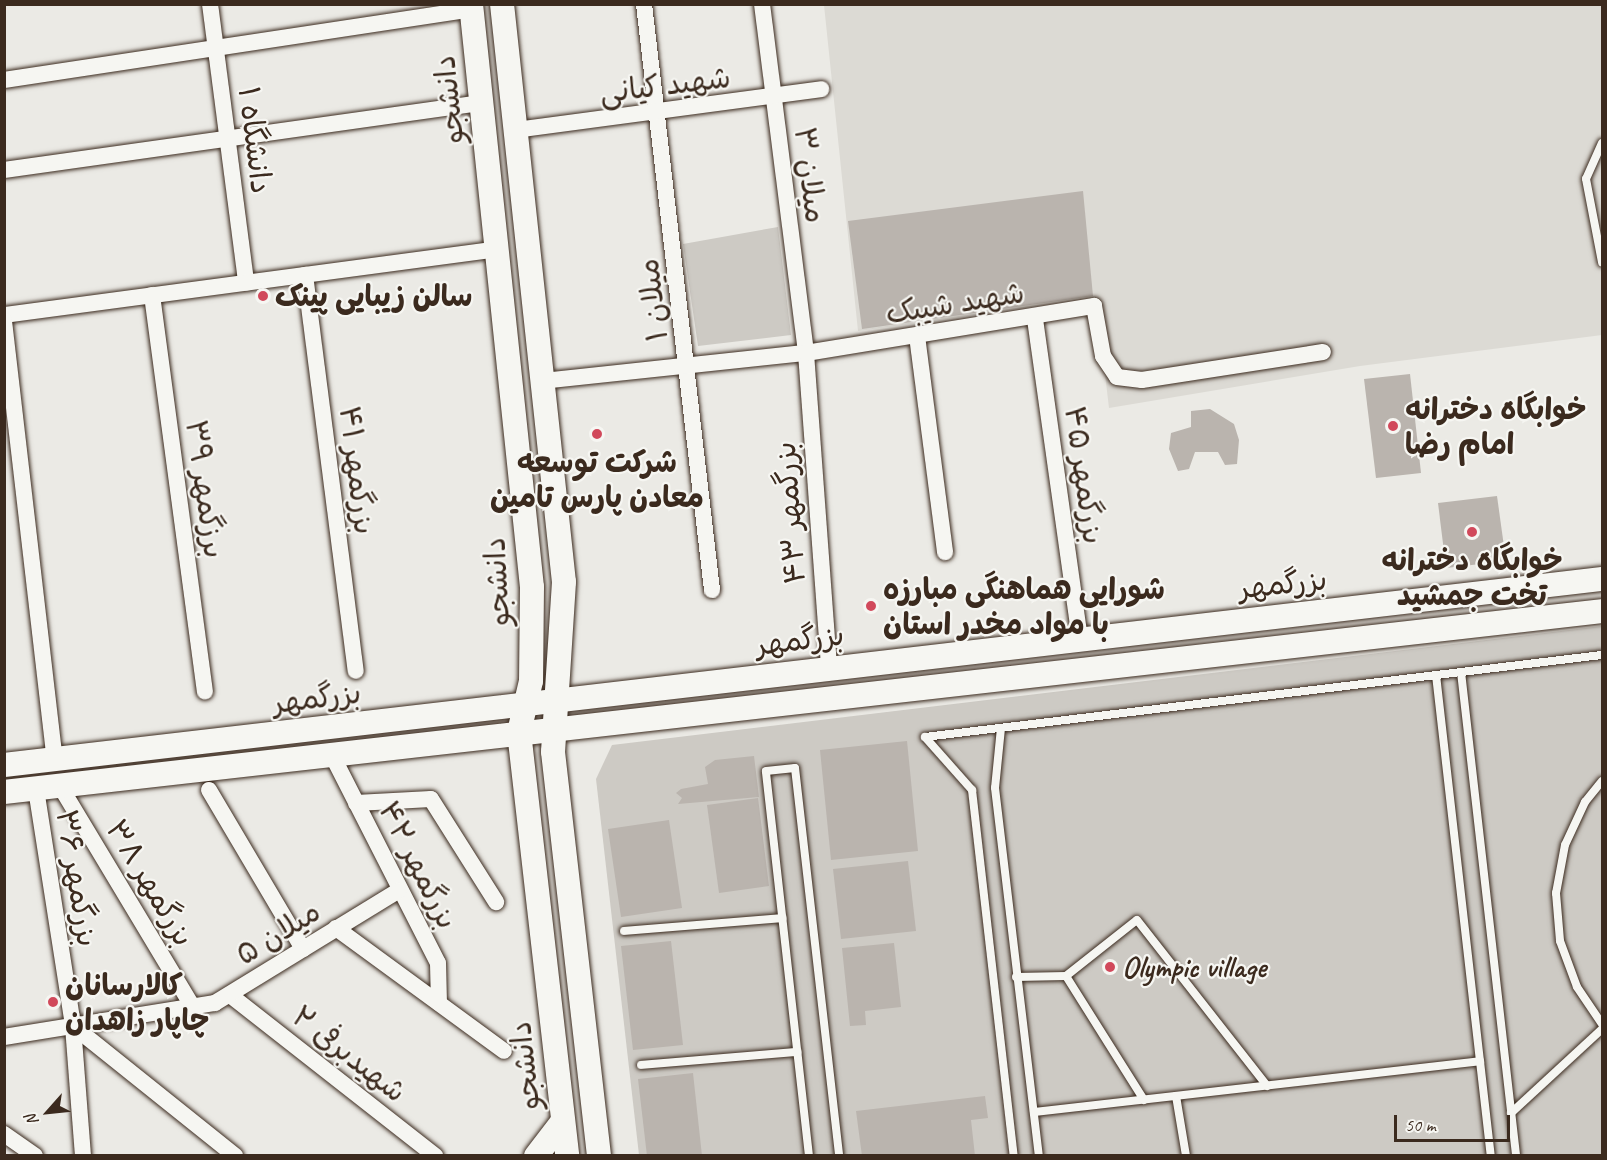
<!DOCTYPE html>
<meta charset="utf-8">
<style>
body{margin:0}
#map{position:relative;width:1607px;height:1160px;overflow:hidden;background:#ebeae5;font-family:Caveat,"Playpen Sans Arabic",sans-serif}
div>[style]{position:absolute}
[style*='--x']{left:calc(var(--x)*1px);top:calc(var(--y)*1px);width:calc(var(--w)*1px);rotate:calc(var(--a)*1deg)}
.built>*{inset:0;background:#dcdad4}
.green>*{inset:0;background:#cdcac4}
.building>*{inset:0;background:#bab4ae}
.roads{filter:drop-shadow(0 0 2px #3b2a1e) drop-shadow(0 0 2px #3b2a1e)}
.lane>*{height:8px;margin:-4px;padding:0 4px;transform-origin:4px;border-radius:4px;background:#f6f6f2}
.street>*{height:16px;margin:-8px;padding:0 8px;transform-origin:8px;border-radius:8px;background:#f6f6f2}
.secondary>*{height:24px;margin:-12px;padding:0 12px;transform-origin:12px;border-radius:12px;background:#f6f6f2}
.dots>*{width:16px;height:16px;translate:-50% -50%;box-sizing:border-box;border:3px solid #f6f6f2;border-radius:50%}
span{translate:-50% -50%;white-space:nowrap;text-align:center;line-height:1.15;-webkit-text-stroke:4.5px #f6f6f2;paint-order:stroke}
.street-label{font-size:30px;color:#3b2a1e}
.poi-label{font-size:30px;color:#3b2a1e;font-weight:700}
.left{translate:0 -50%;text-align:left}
.frame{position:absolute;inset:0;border:6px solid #3b2a1e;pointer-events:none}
.north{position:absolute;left:18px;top:1082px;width:60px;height:60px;-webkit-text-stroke:4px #f6f6f2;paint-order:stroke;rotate:243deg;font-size:16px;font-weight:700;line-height:24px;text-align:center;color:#3b2a1e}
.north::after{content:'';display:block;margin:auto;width:21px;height:27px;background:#3b2a1e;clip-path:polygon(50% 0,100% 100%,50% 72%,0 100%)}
.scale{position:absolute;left:1394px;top:1115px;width:116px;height:27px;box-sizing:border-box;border:3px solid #3b2a1e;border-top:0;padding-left:8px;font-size:18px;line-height:21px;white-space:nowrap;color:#3b2a1e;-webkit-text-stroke:4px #f6f6f2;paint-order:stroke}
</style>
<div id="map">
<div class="built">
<div style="clip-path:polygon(824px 5px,1602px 5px,1602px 335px,1360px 366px,1109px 408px,1096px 298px,858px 331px)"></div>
</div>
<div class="green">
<div style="clip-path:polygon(778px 227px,791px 335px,698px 346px,683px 244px)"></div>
<div style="clip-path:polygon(1602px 626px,1602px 1155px,639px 1155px,596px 779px,612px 745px)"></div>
</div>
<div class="building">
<div style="clip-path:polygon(1083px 191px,1093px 296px,862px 329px,848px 221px)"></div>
<div style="clip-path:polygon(1410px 374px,1421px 473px,1376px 478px,1364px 379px)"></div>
<div style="clip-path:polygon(1210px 409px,1234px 424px,1239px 440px,1237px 464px,1225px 465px,1218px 452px,1195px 452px,1189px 469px,1178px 471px,1169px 449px,1171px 433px,1191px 427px,1191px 411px)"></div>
<div style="clip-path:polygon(1497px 496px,1506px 561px,1446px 568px,1438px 503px)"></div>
<div style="clip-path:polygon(907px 741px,918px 851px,831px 860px,820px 750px)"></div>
<div style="clip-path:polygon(754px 756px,759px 797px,678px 804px,682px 798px,676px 793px,681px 789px,708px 784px,705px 767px,715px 760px)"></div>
<div style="clip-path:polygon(758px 798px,769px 886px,719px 893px,707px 805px)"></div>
<div style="clip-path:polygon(669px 820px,682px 908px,621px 917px,608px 829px)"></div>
<div style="clip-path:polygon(908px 861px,916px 931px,841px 939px,833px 869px)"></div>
<div style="clip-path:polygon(671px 941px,683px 1045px,633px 1050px,621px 946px)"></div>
<div style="clip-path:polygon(894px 943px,901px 1007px,865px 1011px,866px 1025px,850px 1026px,842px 948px)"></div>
<div style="clip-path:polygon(693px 1073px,702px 1156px,647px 1156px,638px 1079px)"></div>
<div style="clip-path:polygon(985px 1096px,988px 1118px,971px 1120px,975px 1156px,862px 1156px,856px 1111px)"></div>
</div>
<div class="roads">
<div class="lane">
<div style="--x:1602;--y:143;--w:39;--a:114"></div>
<div style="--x:1586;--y:179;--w:85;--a:79.1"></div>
<div style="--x:1461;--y:672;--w:487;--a:83.5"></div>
<div style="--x:1436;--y:675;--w:484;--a:83.5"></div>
<div style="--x:1001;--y:728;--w:60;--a:95.7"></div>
<div style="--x:995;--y:788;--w:371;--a:83.2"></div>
<div style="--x:925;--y:737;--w:682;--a:-6.91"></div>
<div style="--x:925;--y:737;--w:71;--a:48.4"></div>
<div style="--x:972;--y:790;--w:368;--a:83.5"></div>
<div style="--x:1602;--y:781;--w:27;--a:129"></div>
<div style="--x:1585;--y:802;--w:47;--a:114.9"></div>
<div style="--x:1565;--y:845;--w:49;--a:100.6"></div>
<div style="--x:1556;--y:893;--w:48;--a:85.2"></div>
<div style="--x:1560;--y:941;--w:49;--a:69.7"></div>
<div style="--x:1577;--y:987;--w:45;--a:56"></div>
<div style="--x:624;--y:931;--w:159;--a:-4.7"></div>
<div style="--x:1016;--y:977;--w:50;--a:-1.1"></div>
<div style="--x:641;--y:1065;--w:157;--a:-4.8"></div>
<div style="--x:1176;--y:1096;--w:61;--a:80.5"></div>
<div style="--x:1144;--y:1100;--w:146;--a:-122.2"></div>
<div style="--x:1066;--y:976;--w:90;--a:-38.3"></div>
<div style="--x:1137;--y:920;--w:211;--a:51.9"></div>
<div style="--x:1034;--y:1112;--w:449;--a:-6.5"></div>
<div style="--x:1511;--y:1113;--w:124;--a:-42.7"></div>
<div style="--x:809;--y:1156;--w:387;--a:-96.4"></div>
<div style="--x:766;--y:771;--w:29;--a:-6"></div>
<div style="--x:795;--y:768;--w:390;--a:83.5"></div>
</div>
<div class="street">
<div style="--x:210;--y:4;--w:281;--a:82.6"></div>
<div style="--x:644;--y:4;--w:590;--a:83.38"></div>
<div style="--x:762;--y:4;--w:352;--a:82.8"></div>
<div style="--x:806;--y:353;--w:316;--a:85.8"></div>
<div style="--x:4;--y:80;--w:472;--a:-8.6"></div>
<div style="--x:515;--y:130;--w:309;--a:-7.6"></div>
<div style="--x:4;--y:170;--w:482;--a:-8"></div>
<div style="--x:305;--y:275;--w:399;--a:82.7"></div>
<div style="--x:152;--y:295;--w:400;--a:82.4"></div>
<div style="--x:4;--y:315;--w:496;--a:-7.6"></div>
<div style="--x:1035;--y:319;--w:323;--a:82"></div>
<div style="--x:4;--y:321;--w:441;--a:83.4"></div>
<div style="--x:917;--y:336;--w:218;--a:82.6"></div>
<div style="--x:542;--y:381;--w:265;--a:-6.1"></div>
<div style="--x:806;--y:353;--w:292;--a:-9.3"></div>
<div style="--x:1094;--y:306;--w:51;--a:79.8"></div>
<div style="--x:1103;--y:356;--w:25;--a:56"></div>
<div style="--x:1117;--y:377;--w:25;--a:7"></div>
<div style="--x:1142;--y:380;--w:183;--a:-8.8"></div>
<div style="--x:332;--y:755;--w:233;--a:63"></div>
<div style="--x:438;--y:963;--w:40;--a:88.6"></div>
<div style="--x:60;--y:786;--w:258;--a:59"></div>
<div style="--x:36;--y:789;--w:240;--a:81.1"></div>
<div style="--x:73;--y:1026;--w:130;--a:85.6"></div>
<div style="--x:209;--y:790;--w:185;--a:59.4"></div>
<div style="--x:356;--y:803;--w:75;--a:-3.1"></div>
<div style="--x:431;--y:799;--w:122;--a:57.7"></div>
<div style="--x:336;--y:928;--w:208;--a:36.2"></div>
<div style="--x:230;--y:995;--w:261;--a:38.1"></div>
<div style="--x:73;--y:1026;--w:208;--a:38.7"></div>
<div style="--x:4;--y:1037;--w:214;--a:-9.2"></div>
<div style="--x:215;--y:1003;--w:215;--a:-31.5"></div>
<div style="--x:4;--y:1134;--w:38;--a:35"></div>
</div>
<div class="secondary">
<div style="--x:471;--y:4;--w:586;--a:84.03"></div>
<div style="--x:532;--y:587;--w:94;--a:90.6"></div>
<div style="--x:531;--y:681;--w:52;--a:103.2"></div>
<div style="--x:519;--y:732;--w:427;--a:83.5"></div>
<div style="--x:502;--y:4;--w:581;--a:83.88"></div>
<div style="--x:564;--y:582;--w:170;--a:93.7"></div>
<div style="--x:553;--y:752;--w:407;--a:83.5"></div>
<div style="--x:4;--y:765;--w:1609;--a:-6.64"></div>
<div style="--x:4;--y:792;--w:1608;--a:-6.46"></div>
<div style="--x:536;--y:1156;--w:44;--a:-52.4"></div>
</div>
</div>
<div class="dots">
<div style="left:263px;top:296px;background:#d1495b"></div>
<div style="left:1393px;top:426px;background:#d1495b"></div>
<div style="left:597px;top:434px;background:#d1495b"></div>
<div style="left:1472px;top:532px;background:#d1495b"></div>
<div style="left:871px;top:606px;background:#d1495b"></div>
<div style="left:1110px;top:967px;background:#d1495b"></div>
<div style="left:53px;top:1002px;background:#d1495b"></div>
</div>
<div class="street-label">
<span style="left:665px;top:85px;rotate:-7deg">شهید کیانی</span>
<span style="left:449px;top:100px;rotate:-96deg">دانشجو</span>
<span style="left:255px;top:140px;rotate:83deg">دانشگاه ۱</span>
<span style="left:810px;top:175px;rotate:83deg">میلان ۳</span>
<span style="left:653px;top:300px;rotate:-97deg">میلان ۱</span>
<span style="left:955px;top:303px;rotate:-9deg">شهید شیبک</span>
<span style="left:357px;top:470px;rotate:83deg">بزرگمهر ۴۱</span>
<span style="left:1084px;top:475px;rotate:82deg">بزرگمهر ۴۵</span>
<span style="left:205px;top:489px;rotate:82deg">برزگمهر ۳۹</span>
<span style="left:790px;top:513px;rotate:-94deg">بزرگمهر ۴۳</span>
<span style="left:497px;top:582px;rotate:-93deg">دانشجو</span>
<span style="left:1283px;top:584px;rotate:-6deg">بزرگمهر</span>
<span style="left:800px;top:640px;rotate:-7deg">بزرگمهر</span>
<span style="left:317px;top:698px;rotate:-7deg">بزرگمهر</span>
<span style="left:418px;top:865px;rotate:63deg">بزرگمهر ۴۲</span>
<span style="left:77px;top:878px;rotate:81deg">بزرگمهر ۳۶</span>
<span style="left:150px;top:883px;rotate:59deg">بزرگمهر ۳۸</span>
<span style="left:278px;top:933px;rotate:-32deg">میلان ۵</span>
<span style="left:349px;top:1054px;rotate:38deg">شهیدبرفی ۲</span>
<span style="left:525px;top:1066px;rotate:-96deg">دانشجو</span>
</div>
<div class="poi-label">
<span class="left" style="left:275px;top:296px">سالن زیبایی پینک</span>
<span class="left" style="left:1405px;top:426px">خوابگاه دخترانه<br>امام رضا</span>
<span style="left:597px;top:479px">شرکت توسعه<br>معادن پارس تامین</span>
<span style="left:1472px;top:577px">خوابگاه دخترانه<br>تخت جمشید</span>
<span class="left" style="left:883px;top:606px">شورایی هماهنگی مبارزه<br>با مواد مخدر استان</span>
<span class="left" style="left:1122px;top:967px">Olympic village</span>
<span class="left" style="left:65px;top:1002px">کالارسانان<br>چاپار زاهدان</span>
</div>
<div class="frame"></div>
<div class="north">N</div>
<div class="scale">50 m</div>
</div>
